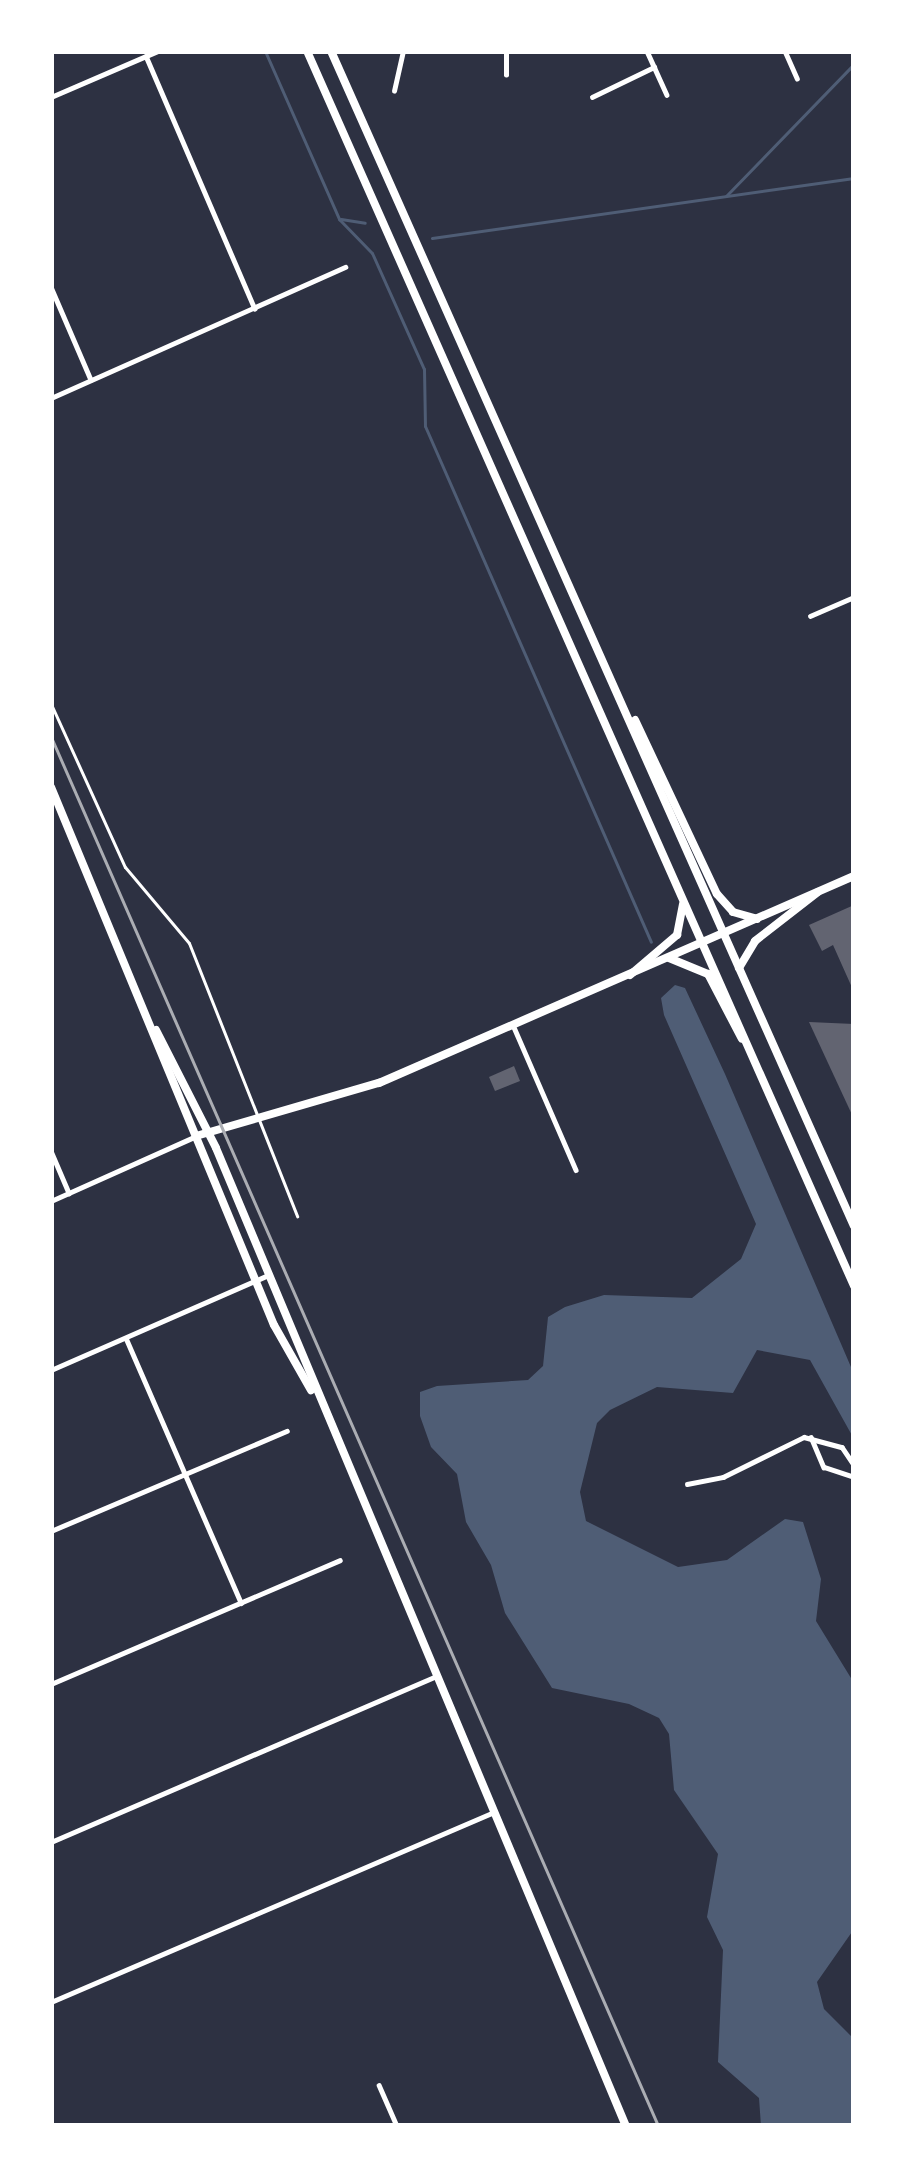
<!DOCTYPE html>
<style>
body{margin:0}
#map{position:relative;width:905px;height:2177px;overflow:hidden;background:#2d3142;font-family:"Public Sans",sans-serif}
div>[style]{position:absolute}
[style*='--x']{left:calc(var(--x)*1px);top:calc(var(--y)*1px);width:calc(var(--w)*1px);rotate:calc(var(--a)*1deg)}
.water>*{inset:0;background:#4f5d75}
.stream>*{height:3px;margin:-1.5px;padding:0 1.5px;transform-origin:1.5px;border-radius:1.5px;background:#4f5d75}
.building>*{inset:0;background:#626471}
.service>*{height:3px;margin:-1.5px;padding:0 1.5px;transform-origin:1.5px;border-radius:1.5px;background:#fff}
.minor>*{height:4.5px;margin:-2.25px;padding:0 2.25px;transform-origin:2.25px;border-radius:2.25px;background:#fff}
.secondary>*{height:8px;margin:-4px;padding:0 4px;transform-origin:4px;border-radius:4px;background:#fff}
.primary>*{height:8px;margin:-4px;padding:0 4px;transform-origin:4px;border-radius:4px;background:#fff}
.rail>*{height:3px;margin:-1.5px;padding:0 1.5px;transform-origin:1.5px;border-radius:1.5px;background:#abadb3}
span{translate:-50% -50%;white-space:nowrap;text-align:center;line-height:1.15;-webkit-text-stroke:9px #fff;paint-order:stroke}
.frame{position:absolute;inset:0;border:54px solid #fff;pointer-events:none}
</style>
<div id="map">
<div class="water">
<div style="clip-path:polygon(675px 985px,685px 988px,725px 1074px,854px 1374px,854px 1439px,810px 1360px,757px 1350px,733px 1393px,657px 1387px,610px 1410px,597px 1423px,580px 1492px,586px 1521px,678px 1567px,727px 1560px,785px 1519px,803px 1522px,821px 1579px,816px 1621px,854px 1683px,854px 1929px,817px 1982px,824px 2009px,854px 2039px,854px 2126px,761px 2126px,759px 2098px,718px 2062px,723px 1950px,707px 1917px,718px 1854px,674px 1790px,669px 1734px,659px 1718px,629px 1704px,552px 1688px,505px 1613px,491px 1565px,466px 1522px,457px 1474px,431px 1447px,420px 1416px,420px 1392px,437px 1386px,528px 1380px,543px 1366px,548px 1317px,565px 1307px,604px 1295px,692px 1298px,741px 1259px,756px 1224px,664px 1015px,661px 998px)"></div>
</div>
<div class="stream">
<div style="--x:265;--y:51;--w:184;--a:66.2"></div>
<div style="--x:339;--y:219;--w:47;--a:45.9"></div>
<div style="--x:372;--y:253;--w:127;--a:65.9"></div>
<div style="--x:424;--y:369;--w:57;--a:89"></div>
<div style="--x:425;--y:426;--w:563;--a:66.35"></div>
<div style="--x:726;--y:196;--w:184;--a:-45.9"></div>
<div style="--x:341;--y:219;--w:24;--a:9"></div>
<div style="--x:432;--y:238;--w:426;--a:-8.1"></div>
</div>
<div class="building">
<div style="clip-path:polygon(854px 905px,854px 992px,833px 945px,822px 951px,809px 925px)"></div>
<div style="clip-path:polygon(809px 1022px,854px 1024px,854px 1119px)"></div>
<div style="clip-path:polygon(514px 1066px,520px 1081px,495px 1091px,489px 1077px)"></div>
</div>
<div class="service">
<div style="--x:51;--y:704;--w:179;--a:65.6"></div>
<div style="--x:125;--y:867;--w:99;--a:49.9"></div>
<div style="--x:189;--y:943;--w:294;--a:68.4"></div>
</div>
<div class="minor">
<div style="--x:647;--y:51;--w:48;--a:65.6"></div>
<div style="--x:785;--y:51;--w:30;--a:66"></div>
<div style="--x:146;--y:56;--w:275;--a:66.7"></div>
<div style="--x:506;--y:75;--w:24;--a:-90"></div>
<div style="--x:394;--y:91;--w:41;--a:-77.3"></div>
<div style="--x:51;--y:97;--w:116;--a:-23.3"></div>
<div style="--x:592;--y:97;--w:69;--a:-25.8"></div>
<div style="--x:51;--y:287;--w:101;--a:66.7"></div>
<div style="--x:51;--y:398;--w:322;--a:-24"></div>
<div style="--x:810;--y:616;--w:48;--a:-23.4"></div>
<div style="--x:513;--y:1025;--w:158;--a:66.5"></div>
<div style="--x:51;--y:1151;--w:46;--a:66.8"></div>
<div style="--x:51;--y:1201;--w:159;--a:-24.1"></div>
<div style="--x:126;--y:1338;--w:289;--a:66.5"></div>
<div style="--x:51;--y:1370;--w:237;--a:-23.6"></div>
<div style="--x:811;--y:1437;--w:33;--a:67"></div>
<div style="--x:824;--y:1467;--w:32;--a:18"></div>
<div style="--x:687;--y:1484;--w:37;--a:-11"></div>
<div style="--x:723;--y:1477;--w:90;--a:-26.3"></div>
<div style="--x:804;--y:1437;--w:39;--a:15"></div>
<div style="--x:842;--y:1447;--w:22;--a:56"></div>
<div style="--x:51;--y:1531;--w:256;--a:-23"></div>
<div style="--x:51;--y:1684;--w:314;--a:-23.2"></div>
<div style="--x:51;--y:1842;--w:418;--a:-23.3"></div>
<div style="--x:51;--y:2002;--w:481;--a:-23.2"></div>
<div style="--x:379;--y:2085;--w:45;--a:66.3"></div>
</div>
<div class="secondary">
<div style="--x:51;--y:787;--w:582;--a:67.49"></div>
<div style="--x:274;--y:1325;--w:75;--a:60.4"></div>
<div style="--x:156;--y:1030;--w:132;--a:63"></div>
<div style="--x:216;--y:1148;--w:1060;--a:67.26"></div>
<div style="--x:196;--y:1136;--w:191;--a:-16.2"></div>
<div style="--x:379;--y:1083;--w:518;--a:-23.55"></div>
</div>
<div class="primary">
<div style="--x:307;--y:51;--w:1351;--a:66.11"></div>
<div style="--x:331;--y:51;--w:1286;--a:66.01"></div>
<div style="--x:635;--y:720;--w:192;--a:64.8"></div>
<div style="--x:717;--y:894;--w:24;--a:48"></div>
<div style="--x:733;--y:912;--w:25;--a:16"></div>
<div style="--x:669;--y:958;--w:42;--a:22.3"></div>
<div style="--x:708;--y:974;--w:73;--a:62.4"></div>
<div style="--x:739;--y:968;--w:31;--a:-59"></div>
<div style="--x:755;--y:941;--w:80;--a:-37.9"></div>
<div style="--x:630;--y:975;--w:62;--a:-40.4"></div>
<div style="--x:677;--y:935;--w:31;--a:-79"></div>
</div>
<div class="rail">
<div style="--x:51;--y:737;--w:1516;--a:66.39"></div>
</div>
<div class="frame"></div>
</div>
